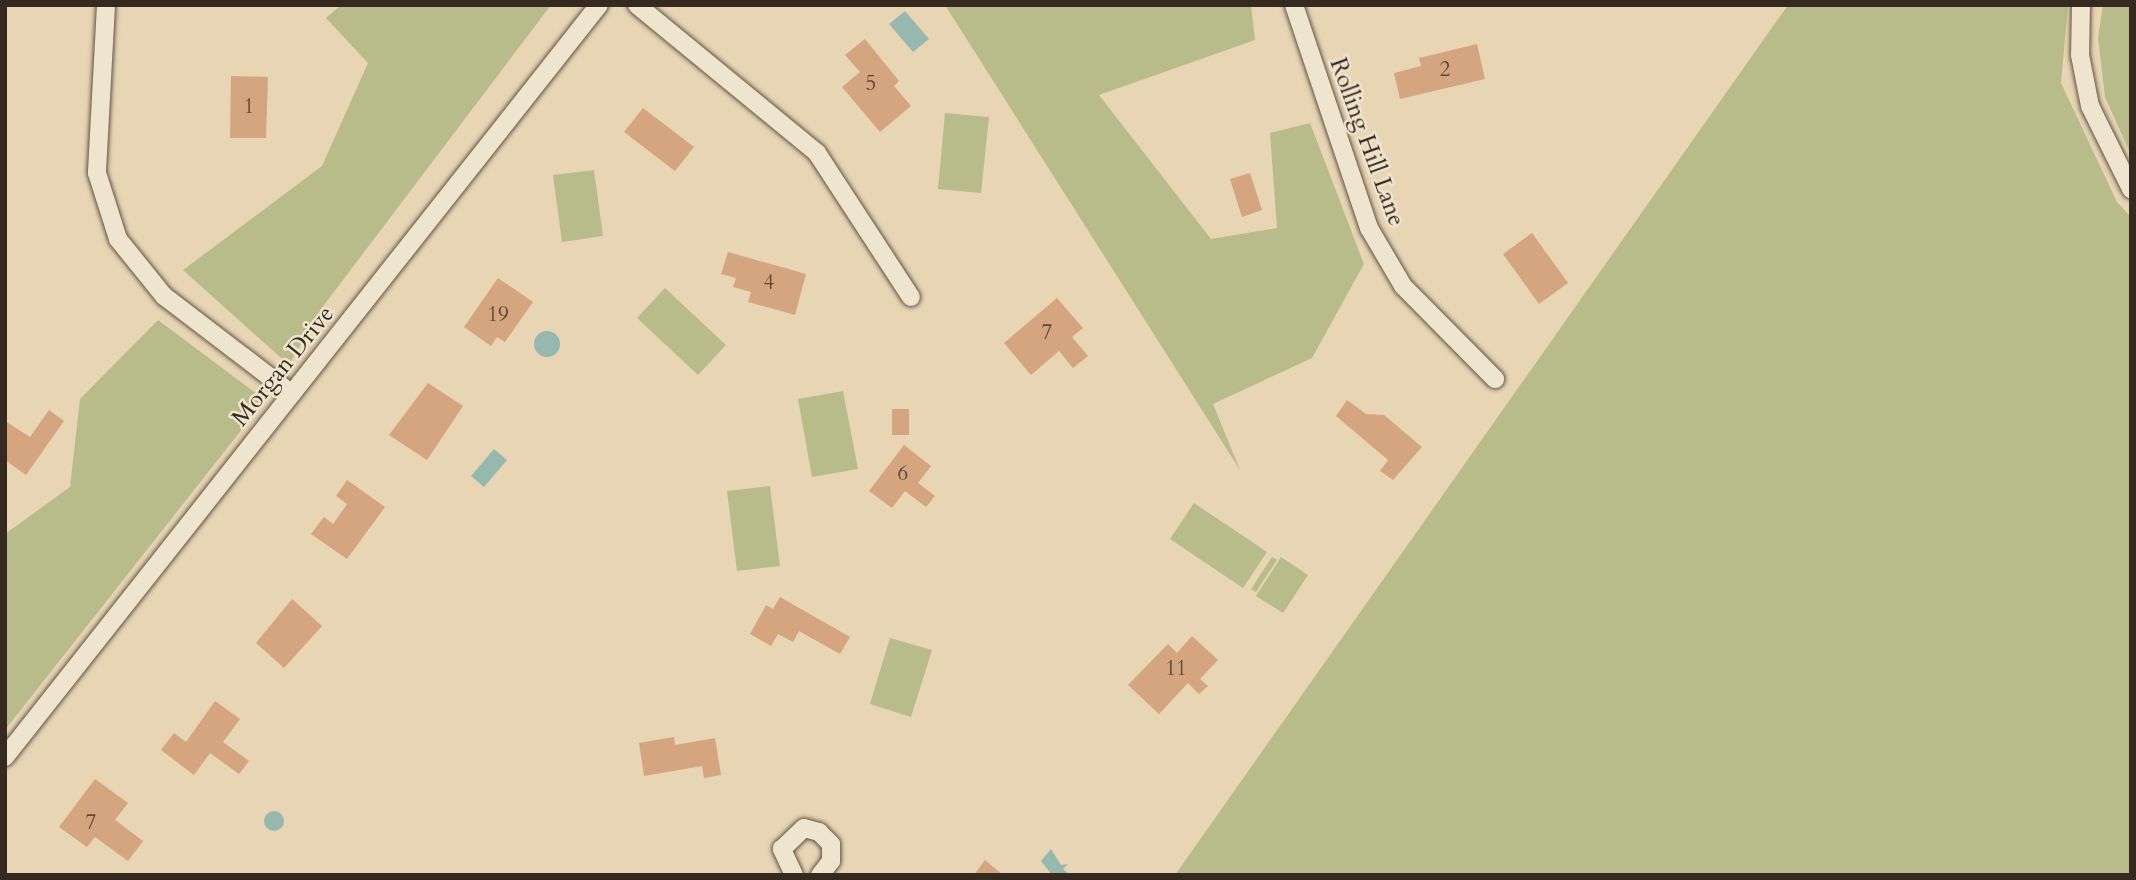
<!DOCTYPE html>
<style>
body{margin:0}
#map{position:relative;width:2136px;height:880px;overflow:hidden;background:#e7d5b4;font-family:Cardo,serif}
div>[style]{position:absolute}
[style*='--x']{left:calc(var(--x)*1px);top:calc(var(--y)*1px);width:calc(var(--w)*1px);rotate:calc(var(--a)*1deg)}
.green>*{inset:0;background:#b8bc8b}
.water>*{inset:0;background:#97b8af}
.round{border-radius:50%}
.building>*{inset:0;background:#d4a57e}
.roads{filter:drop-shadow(0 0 2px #625444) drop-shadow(0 0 2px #625444)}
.minor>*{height:18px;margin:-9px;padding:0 9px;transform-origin:9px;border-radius:9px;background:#efe4ce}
span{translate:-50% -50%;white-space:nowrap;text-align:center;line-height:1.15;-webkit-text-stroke:5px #efe4ce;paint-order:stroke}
.number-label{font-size:21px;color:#5e4837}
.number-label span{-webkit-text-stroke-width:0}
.street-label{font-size:24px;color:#36291f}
.frame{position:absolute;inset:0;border:7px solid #36291f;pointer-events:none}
</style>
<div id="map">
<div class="green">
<div style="clip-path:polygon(341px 5px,551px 5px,321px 309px,289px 365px,183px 270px,322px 166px,368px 63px,326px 18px)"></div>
<div style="clip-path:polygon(945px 5px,1251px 5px,1255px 40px,1099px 95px,1211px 239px,1277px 228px,1270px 133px,1310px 123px,1364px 264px,1312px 358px,1213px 404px,1240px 470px)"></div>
<div style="clip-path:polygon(1788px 5px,2068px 5px,2061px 83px,2117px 202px,2131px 217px,2131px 875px,1175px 875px)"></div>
<div style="clip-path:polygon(2103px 5px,2131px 5px,2131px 155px,2105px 97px,2098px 38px)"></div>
<div style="clip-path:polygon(945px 113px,989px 117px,981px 193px,938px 189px)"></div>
<div style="clip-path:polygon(594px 170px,603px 236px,562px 242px,553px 175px)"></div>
<div style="clip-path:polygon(665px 288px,726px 345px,698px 375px,637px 318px)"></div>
<div style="clip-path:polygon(158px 320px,265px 400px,5px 730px,5px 534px,70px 487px,80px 399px)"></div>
<div style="clip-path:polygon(843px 391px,858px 469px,812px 477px,798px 399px)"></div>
<div style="clip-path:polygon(770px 486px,780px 566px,737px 571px,727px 491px)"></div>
<div style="clip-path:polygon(1194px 503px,1267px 552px,1243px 588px,1170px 539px)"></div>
<div style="clip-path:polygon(1272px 557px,1277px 560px,1256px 592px,1251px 589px)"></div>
<div style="clip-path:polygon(1281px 557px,1308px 575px,1283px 613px,1256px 596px)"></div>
<div style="clip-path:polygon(890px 638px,932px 650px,911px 717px,870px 704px)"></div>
</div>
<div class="water">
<div style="clip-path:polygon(905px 11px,929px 39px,913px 52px,889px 24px)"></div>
<div class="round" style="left:534px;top:331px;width:26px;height:26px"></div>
<div style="clip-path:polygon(494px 449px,507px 460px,484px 487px,471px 476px)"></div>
<div class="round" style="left:264px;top:811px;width:20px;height:20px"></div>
<div style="clip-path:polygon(1051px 849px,1061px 865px,1068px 864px,1063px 869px,1070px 875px,1052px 875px,1041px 861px)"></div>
</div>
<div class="building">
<div style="clip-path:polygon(865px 39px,899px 81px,894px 86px,911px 106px,880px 132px,842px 87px,860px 72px,845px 55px)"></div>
<div style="clip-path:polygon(1477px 44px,1485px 79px,1400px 99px,1394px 73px,1421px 66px,1419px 58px)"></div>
<div style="clip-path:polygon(231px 76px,268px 77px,266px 138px,230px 138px)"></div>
<div style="clip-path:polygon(643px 108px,694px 147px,675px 171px,624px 132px)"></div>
<div style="clip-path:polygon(1250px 173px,1262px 210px,1242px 217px,1230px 179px)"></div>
<div style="clip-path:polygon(1532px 233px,1568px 283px,1539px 304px,1503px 254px)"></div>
<div style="clip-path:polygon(728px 252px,806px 274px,795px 315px,748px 302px,751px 292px,733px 287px,736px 278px,721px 274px)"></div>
<div style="clip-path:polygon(498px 278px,533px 302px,505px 342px,497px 337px,491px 346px,464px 327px)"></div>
<div style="clip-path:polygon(1057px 298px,1083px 328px,1072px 337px,1088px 356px,1073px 368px,1059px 351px,1031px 375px,1004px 343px)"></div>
<div style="clip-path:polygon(428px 383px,463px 406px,427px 460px,389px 435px)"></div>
<div style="clip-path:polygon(1347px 400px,1366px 414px,1384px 415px,1422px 447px,1393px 480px,1380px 471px,1388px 460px,1336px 416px)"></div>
<div style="clip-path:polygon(892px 409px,909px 409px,909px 435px,892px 435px)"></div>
<div style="clip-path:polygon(49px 410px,64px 421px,26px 475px,5px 460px,5px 421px,30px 437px)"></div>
<div style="clip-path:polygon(904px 445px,931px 466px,918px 483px,935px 496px,926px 507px,905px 491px,892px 508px,869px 491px)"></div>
<div style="clip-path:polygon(347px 480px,385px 507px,347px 559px,311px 534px,324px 517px,333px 524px,347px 504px,336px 496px)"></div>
<div style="clip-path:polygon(780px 597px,850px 637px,840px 654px,799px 631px,793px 642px,778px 634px,771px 646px,750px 634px,766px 605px,773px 609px)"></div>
<div style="clip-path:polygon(292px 599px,322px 626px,284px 668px,256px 643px)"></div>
<div style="clip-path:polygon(1192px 636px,1218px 660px,1200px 679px,1208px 686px,1199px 694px,1188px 683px,1159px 714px,1128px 685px,1168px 644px,1177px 653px)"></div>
<div style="clip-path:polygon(215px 701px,240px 719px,223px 742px,249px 761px,239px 774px,210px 753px,194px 775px,161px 750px,174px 733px,186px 742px)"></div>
<div style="clip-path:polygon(674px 737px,675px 745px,715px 738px,721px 775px,704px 778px,702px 766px,644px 776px,639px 743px)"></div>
<div style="clip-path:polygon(95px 779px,128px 803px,115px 820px,143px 841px,128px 861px,95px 837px,87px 847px,59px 827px)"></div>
<div style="clip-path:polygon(985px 860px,1003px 875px,974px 875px)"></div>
</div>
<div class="roads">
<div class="minor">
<div style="--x:106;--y:5;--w:168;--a:93.1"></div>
<div style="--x:97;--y:173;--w:69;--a:72.3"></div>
<div style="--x:118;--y:239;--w:73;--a:51.1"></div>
<div style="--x:164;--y:296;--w:161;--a:37.4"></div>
<div style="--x:637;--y:5;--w:233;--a:39.4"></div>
<div style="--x:817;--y:153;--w:172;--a:56.9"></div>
<div style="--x:1294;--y:5;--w:235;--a:71.4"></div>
<div style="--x:1369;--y:228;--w:67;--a:59.6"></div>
<div style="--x:1403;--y:286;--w:131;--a:45.3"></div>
<div style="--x:2081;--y:5;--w:50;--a:91.1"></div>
<div style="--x:2080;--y:55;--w:52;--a:78.9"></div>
<div style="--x:2090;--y:106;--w:93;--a:63.7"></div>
<div style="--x:5;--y:757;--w:958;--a:-51.7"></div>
<div style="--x:794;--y:875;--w:29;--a:-115"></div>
<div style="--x:782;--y:849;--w:30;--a:-44"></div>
<div style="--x:804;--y:828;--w:16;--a:15"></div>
<div style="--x:819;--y:832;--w:17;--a:45"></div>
<div style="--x:831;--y:844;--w:17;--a:90"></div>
<div style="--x:831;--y:861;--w:18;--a:128"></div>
</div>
</div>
<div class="number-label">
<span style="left:1445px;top:70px">2</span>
<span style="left:871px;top:84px">5</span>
<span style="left:249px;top:107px">1</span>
<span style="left:769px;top:283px">4</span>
<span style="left:498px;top:315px">19</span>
<span style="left:1047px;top:333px">7</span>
<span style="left:903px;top:474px">6</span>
<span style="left:1176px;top:669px">11</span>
<span style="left:91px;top:823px">7</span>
</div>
<div class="street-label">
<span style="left:1367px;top:142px;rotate:70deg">Rolling Hill Lane</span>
<span style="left:283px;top:366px;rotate:-51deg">Morgan Drive</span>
</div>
<div class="frame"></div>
</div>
